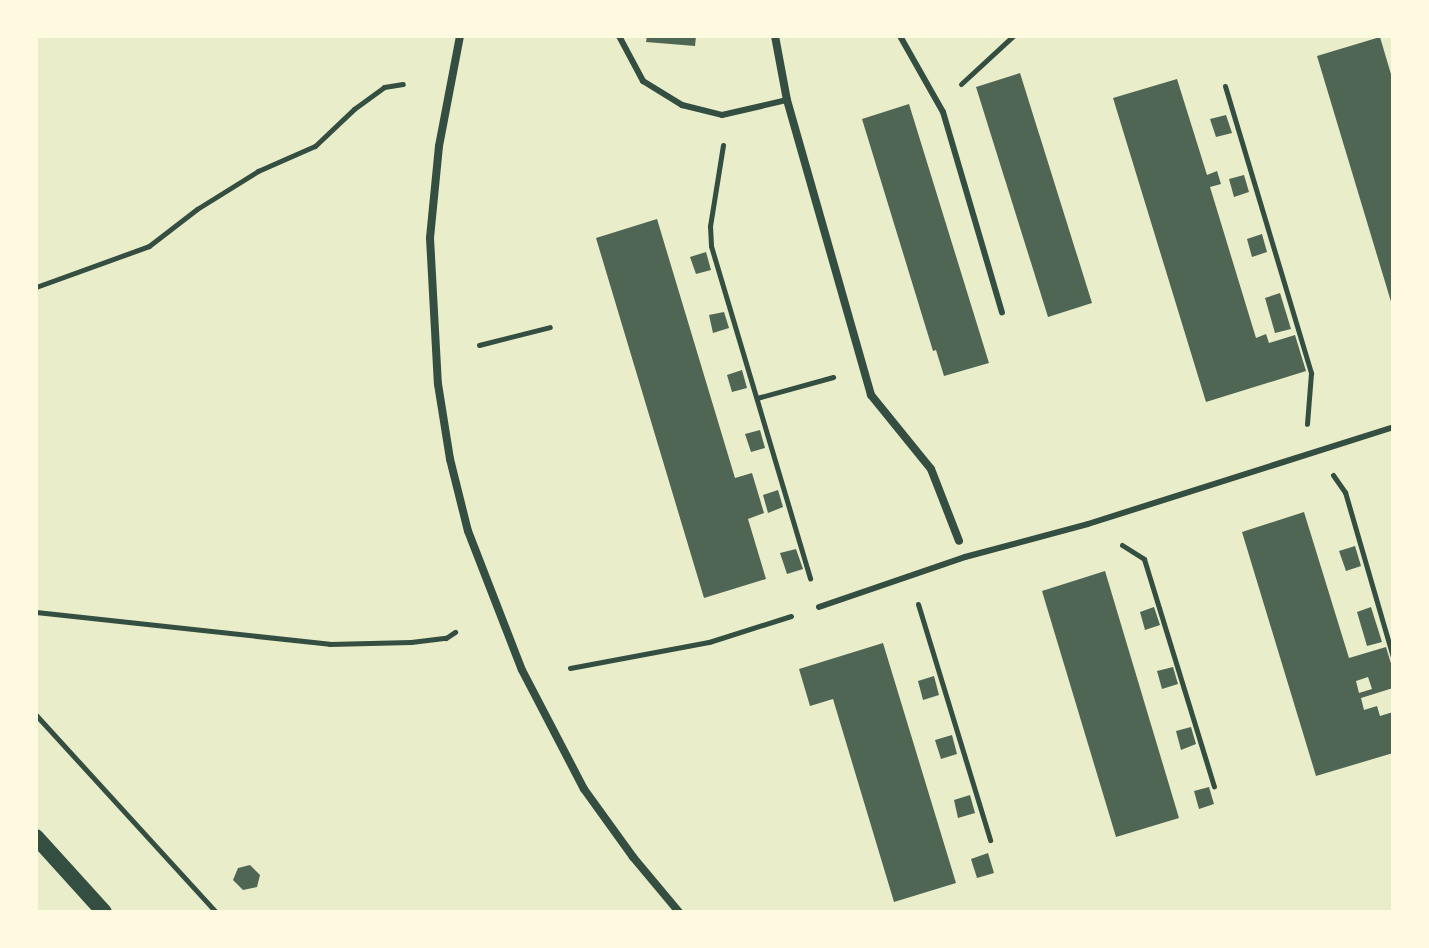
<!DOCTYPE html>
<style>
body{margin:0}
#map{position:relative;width:1429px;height:948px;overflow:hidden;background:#e9edc9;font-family:Signika,sans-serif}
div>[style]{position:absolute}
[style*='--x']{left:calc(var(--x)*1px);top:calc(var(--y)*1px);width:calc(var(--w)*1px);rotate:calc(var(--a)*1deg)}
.building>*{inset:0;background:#4f6655}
.path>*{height:5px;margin:-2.5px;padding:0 2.5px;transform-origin:2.5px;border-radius:2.5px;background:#344e41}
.service>*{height:6px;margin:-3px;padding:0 3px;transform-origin:3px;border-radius:3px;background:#344e41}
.minor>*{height:8px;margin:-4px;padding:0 4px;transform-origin:4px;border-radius:4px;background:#344e41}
.secondary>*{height:16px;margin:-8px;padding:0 8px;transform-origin:8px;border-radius:8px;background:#344e41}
span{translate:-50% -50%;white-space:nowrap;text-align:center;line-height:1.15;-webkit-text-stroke:8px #fefae0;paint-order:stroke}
.frame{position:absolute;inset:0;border:38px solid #fefae0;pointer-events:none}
</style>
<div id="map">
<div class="building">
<div style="clip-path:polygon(647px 36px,696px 36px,695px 46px,646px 42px)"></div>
<div style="clip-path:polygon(1380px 37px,1393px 81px,1392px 305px,1317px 56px)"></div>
<div style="clip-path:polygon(1020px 73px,1092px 303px,1048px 317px,976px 87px)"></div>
<div style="clip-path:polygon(1177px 79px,1207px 175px,1217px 171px,1221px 184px,1210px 187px,1256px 338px,1266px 334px,1269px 343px,1295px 335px,1306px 371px,1206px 402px,1113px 98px)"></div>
<div style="clip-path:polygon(909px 104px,989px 363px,944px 376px,936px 350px,933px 351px,862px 119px)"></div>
<div style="clip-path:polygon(1226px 115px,1232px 133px,1216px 137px,1210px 119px)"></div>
<div style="clip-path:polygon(1244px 175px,1249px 192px,1234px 197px,1229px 179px)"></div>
<div style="clip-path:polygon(657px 219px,735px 478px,752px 473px,764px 513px,748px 519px,766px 579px,704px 598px,596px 238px)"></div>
<div style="clip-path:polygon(1262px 234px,1267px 252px,1252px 257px,1247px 239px)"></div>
<div style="clip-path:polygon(706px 252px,711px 270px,696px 274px,690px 257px)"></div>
<div style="clip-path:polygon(1280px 293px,1291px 329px,1275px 333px,1265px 298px)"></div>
<div style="clip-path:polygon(724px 312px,729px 328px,713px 333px,709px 315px)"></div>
<div style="clip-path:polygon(742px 370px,747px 388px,732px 392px,727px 375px)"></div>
<div style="clip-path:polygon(760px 430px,765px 448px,751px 452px,745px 434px)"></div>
<div style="clip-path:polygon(778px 490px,783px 507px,768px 513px,763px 495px)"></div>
<div style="clip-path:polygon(evenodd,1304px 512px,1349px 658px,1386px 647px,1393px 670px,1393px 688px,1361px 698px,1364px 710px,1377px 706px,1380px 716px,1393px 712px,1393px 753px,1316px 776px,1242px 532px,1304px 512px,1368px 677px,1372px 689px,1359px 693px,1356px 681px,1368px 677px)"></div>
<div style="clip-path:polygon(1355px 546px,1361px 566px,1346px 571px,1339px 551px)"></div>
<div style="clip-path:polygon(796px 549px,803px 569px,787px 574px,780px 553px)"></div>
<div style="clip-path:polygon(1105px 571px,1179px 818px,1116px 837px,1042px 591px)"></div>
<div style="clip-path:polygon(1154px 607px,1160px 625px,1145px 630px,1140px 612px)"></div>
<div style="clip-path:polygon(1371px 607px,1382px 642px,1367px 646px,1357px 612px)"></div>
<div style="clip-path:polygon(883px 643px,956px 883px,894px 902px,833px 699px,810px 706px,799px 669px)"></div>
<div style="clip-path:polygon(1173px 667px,1178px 684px,1162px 689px,1157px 671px)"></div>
<div style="clip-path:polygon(934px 676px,939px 695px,923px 700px,918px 681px)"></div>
<div style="clip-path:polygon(1191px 727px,1196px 744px,1181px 750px,1176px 731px)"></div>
<div style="clip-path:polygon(952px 735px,957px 754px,941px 759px,935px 740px)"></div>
<div style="clip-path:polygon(1209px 787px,1214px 804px,1199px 809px,1194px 791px)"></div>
<div style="clip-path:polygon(970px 795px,975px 813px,958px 818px,954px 800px)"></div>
<div style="clip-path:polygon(988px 853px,994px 873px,977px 878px,971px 859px)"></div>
<div style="clip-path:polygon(250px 865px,260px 875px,257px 887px,243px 890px,233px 880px,238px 868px)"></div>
</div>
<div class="path">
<div style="--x:961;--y:84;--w:71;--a:-42.7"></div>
<div style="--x:1225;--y:86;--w:300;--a:73.3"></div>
<div style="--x:1311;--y:373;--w:51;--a:94.5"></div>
<div style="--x:723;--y:145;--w:82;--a:99.1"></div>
<div style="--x:710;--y:226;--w:20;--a:87"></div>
<div style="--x:711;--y:246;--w:347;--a:73.4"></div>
<div style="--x:36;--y:287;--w:120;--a:-19.9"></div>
<div style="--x:149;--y:246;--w:61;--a:-37.6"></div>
<div style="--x:197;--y:209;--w:72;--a:-31.9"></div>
<div style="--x:258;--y:171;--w:62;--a:-23.7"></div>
<div style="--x:315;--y:146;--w:54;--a:-43.5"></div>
<div style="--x:354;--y:109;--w:37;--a:-36"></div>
<div style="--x:384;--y:87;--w:19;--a:-9"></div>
<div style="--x:479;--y:345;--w:73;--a:-14.2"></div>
<div style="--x:757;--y:398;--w:79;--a:-15.4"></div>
<div style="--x:1333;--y:475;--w:21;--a:55"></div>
<div style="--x:1345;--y:492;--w:172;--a:73.8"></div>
<div style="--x:1122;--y:545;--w:26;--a:32"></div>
<div style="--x:1144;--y:559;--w:238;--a:72.9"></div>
<div style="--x:918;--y:604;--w:247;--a:73"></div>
<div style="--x:36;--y:612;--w:295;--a:6.2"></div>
<div style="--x:329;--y:644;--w:82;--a:-1.4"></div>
<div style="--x:411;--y:642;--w:35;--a:-7"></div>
<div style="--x:446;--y:638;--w:11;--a:-34"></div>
<div style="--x:570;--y:668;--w:141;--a:-10.6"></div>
<div style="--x:709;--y:642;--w:86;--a:-17.6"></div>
<div style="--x:36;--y:715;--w:267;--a:47.6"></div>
</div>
<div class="service">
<div style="--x:619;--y:36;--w:51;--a:61.9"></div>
<div style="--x:643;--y:81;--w:46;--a:31.6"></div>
<div style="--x:682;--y:105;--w:41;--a:14"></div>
<div style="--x:722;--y:115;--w:67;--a:-13"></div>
<div style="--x:900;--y:36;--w:87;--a:60.5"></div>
<div style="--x:943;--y:112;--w:209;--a:73.6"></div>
<div style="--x:819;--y:607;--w:154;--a:-18.9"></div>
<div style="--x:965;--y:557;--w:127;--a:-15"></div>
<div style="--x:1088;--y:524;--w:320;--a:-17.6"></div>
</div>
<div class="minor">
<div style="--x:460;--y:36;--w:112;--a:100.8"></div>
<div style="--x:439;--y:146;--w:92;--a:95.6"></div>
<div style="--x:430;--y:238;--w:146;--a:86.9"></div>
<div style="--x:438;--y:384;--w:76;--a:80.9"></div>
<div style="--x:450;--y:459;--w:74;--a:76"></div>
<div style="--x:468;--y:531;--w:149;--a:68.8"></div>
<div style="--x:522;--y:670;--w:134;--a:62.5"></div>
<div style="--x:584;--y:789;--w:84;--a:54.2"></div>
<div style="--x:633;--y:857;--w:72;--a:50.1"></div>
<div style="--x:775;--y:36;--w:65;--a:79.4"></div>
<div style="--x:787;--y:100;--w:307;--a:74.1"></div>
<div style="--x:871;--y:395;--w:95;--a:51"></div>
<div style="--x:931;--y:469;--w:77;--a:68.7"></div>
</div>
<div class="secondary">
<div style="--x:36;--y:837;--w:101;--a:47.8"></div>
</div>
<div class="frame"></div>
</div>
